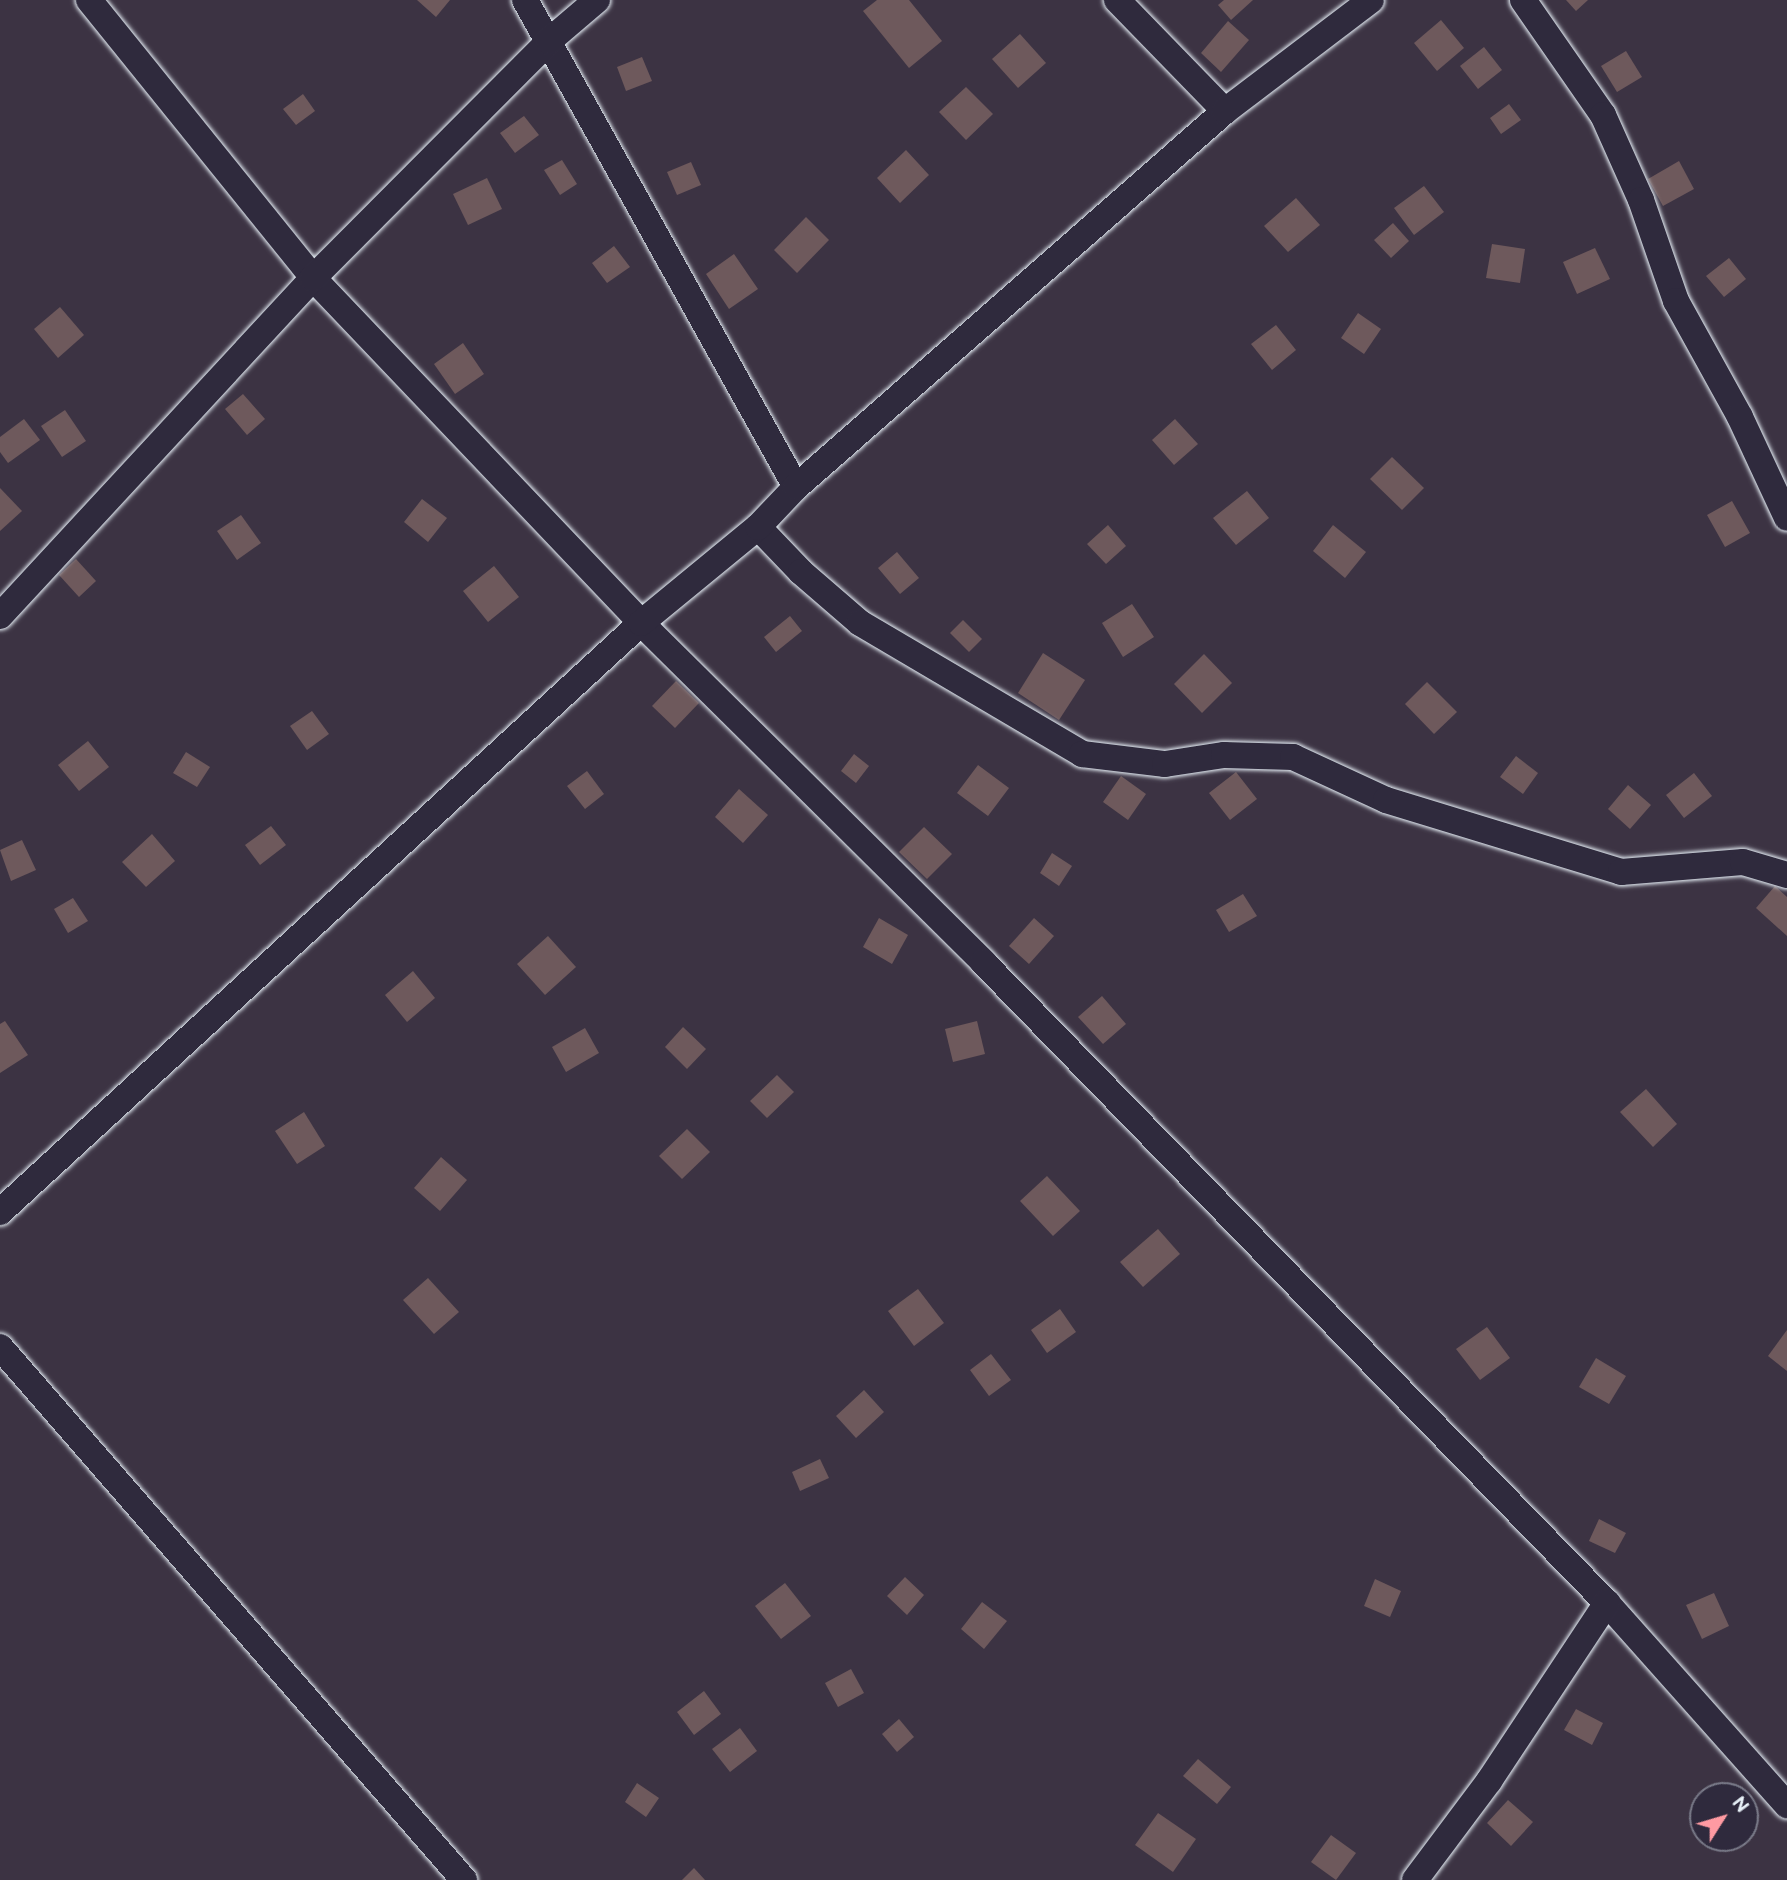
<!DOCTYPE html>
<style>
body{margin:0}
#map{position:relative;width:1787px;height:1880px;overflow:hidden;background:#3c3343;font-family:"Balsamiq Sans",sans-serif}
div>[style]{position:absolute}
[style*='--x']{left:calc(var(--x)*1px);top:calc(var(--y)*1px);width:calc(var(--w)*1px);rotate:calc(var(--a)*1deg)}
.building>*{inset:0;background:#6e595c}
.roads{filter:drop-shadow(0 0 2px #e8f1f8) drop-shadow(0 0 2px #e8f1f8)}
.street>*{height:26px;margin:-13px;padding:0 13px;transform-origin:13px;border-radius:13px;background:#2f2a3d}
span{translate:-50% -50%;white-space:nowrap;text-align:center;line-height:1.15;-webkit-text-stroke:5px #2f2a3d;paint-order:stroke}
.north{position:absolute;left:1689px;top:1782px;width:70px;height:70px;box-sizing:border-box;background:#2f2a3d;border:2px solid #797a88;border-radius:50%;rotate:53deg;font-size:19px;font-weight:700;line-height:28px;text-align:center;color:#e8f1f8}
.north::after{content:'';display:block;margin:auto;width:24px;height:32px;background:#ff9aa2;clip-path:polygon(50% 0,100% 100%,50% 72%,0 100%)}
</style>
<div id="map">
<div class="building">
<div style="clip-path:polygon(417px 0,450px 0,436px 17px)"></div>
<div style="clip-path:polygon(877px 0,909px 0,942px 41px,909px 68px,863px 11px)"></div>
<div style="clip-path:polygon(1224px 0,1253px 0,1231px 20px,1218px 5px)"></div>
<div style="clip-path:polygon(1566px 0,1588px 0,1576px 11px)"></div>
<div style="clip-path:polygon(1441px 20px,1464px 48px,1437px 71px,1414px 43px)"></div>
<div style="clip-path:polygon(1228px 21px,1249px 40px,1221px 72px,1201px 53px)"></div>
<div style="clip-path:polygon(1020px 34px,1046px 63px,1018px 88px,992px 59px)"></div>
<div style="clip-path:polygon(1484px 47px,1502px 70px,1478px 89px,1460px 66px)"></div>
<div style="clip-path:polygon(1626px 51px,1642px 77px,1617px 92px,1601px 66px)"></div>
<div style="clip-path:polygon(642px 57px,652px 81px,626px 91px,617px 67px)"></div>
<div style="clip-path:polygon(966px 87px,993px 114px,966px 140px,939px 112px)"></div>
<div style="clip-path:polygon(303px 94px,315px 111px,296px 125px,283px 109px)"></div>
<div style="clip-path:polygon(1509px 104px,1521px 120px,1501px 134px,1490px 118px)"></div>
<div style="clip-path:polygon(524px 116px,539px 135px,515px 153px,500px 133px)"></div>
<div style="clip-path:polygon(906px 150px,929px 175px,900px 203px,877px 178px)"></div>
<div style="clip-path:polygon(562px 160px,577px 184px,560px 195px,544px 170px)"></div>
<div style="clip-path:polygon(1679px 161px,1694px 189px,1663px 206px,1648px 179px)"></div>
<div style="clip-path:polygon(691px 162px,701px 185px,677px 195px,667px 172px)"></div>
<div style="clip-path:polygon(487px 178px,502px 209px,468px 225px,453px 194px)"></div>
<div style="clip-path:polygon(1424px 186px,1444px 212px,1414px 235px,1394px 208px)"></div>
<div style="clip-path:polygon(1296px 198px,1320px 225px,1288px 252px,1264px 226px)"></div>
<div style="clip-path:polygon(806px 217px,829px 240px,797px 273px,774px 250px)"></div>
<div style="clip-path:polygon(1393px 223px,1409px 241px,1391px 258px,1374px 240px)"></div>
<div style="clip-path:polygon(1492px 244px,1525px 249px,1520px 283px,1486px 278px)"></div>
<div style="clip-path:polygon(614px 246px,630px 267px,607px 283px,592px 263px)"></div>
<div style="clip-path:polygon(1595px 248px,1610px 279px,1577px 294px,1563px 262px)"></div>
<div style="clip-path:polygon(734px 254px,758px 289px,729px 309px,706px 274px)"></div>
<div style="clip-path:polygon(1729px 258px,1746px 279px,1724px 297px,1706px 276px)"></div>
<div style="clip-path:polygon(60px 307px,84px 335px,58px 358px,34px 329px)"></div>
<div style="clip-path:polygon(1358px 313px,1381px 329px,1364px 354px,1341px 338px)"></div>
<div style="clip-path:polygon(1276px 325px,1296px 350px,1272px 370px,1251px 344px)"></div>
<div style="clip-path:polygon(463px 343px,484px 374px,455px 394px,434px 364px)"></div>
<div style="clip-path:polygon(243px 394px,265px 419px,247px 435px,225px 409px)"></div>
<div style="clip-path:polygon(65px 410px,86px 441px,62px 457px,41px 426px)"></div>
<div style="clip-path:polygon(24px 419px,40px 440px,8px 463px,0 452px,0 437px)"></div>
<div style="clip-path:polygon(1175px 419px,1198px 444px,1174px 465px,1152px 440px)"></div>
<div style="clip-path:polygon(1392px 457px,1424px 488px,1402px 510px,1370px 479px)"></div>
<div style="clip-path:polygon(0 488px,22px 511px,0 531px)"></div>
<div style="clip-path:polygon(1247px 491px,1269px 518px,1236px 545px,1213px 518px)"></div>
<div style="clip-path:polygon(422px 499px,447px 518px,428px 542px,404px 522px)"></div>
<div style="clip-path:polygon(1732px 501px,1750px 533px,1725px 547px,1707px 515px)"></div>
<div style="clip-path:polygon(241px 515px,261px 543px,237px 560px,217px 531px)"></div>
<div style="clip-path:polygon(1108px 525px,1126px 546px,1106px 564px,1087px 544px)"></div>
<div style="clip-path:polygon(1333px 525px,1366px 552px,1345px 578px,1313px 551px)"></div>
<div style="clip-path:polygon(897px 552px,919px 578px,900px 594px,878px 568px)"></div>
<div style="clip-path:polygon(76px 559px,96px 581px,79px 597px,59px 575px)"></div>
<div style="clip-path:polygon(494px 566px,519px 597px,488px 622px,463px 591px)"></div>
<div style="clip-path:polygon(1132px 604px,1154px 637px,1123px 657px,1102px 623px)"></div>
<div style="clip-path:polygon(790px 616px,802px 631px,776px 652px,764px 637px)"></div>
<div style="clip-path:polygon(963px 620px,982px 639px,969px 652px,950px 633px)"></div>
<div style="clip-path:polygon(1043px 653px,1085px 680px,1059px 720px,1018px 693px)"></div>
<div style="clip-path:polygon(1204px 654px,1232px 683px,1202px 713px,1174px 684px)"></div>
<div style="clip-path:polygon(676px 681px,699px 703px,675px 728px,652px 706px)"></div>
<div style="clip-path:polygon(1427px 682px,1457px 712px,1434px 734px,1405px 704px)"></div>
<div style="clip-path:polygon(312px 711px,329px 734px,307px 750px,290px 726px)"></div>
<div style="clip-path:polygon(88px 741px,109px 767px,79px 791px,58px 765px)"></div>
<div style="clip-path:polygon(186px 752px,210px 767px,197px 787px,173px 773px)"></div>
<div style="clip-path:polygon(854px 754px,869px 766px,856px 783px,841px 771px)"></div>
<div style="clip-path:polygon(1516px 756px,1538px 773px,1523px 794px,1500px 777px)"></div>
<div style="clip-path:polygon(978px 765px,1009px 788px,988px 816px,957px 793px)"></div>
<div style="clip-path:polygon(587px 771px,604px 794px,585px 809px,567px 786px)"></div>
<div style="clip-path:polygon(1236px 772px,1257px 799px,1230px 820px,1209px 793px)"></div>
<div style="clip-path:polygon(1694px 773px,1712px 796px,1684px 818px,1666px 795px)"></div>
<div style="clip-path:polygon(1121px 776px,1146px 794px,1128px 820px,1103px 802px)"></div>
<div style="clip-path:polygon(1628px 785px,1651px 805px,1630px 829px,1608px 809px)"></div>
<div style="clip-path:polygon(739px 789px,768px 815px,743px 843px,715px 817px)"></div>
<div style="clip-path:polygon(271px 826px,286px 845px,260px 865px,245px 845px)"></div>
<div style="clip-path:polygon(924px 827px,952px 854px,927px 879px,899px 852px)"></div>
<div style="clip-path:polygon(152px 834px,175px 861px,146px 887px,122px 862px)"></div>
<div style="clip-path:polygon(22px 840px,36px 870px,11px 881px,0 850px)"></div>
<div style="clip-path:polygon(1052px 853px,1072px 866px,1059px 886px,1040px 873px)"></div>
<div style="clip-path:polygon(1775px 886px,1787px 897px,1787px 936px,1756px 908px)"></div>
<div style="clip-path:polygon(1243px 894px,1257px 916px,1229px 932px,1216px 910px)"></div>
<div style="clip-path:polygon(73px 898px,88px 921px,68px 933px,54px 909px)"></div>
<div style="clip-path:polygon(879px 918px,908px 935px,892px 964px,863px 947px)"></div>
<div style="clip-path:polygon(1034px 918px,1054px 936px,1029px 964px,1009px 946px)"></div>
<div style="clip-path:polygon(548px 936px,576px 967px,545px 995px,517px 964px)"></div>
<div style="clip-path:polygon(413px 971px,435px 998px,407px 1022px,385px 995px)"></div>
<div style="clip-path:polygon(1102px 996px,1126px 1024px,1103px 1044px,1078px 1017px)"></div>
<div style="clip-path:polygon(5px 1021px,28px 1055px,0 1073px,0 1024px)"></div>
<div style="clip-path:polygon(977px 1021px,985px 1054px,953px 1062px,945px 1029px)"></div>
<div style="clip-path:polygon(683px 1027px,706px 1049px,687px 1069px,665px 1047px)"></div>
<div style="clip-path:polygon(585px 1028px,599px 1053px,566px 1072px,552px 1047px)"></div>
<div style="clip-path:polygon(777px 1075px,794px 1092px,767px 1118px,750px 1101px)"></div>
<div style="clip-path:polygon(1646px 1089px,1677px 1124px,1653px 1147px,1620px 1112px)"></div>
<div style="clip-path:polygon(304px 1112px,325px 1146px,297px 1164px,275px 1131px)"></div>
<div style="clip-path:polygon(687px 1129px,710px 1152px,682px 1179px,659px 1156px)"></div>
<div style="clip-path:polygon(441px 1157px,467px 1180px,440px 1211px,414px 1188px)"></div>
<div style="clip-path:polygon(1047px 1176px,1080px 1211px,1053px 1236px,1020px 1201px)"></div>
<div style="clip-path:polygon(1158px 1229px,1180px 1254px,1143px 1287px,1120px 1262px)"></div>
<div style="clip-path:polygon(428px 1278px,459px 1312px,434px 1334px,403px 1300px)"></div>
<div style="clip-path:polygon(918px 1289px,944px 1323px,914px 1346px,888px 1311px)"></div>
<div style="clip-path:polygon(1060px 1309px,1076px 1332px,1047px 1353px,1031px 1330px)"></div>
<div style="clip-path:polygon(1487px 1327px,1510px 1358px,1480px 1380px,1456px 1349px)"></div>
<div style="clip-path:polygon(1787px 1330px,1787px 1371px,1768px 1356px)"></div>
<div style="clip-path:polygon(991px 1354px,1011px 1380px,989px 1396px,970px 1370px)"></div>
<div style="clip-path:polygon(1596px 1358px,1626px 1376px,1609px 1404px,1579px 1387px)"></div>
<div style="clip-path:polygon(864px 1390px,884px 1412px,856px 1438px,836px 1416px)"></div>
<div style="clip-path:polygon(820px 1459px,829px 1478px,800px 1491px,792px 1472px)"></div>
<div style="clip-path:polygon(1599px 1519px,1626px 1533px,1615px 1553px,1589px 1541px)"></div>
<div style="clip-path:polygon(905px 1577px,924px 1595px,907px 1615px,887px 1596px)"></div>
<div style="clip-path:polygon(1375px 1579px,1401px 1591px,1390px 1617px,1364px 1606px)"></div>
<div style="clip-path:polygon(785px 1583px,811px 1616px,781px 1639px,755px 1606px)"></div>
<div style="clip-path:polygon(1714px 1593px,1729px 1626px,1702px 1639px,1686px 1605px)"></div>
<div style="clip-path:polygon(982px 1602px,1007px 1621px,984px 1649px,961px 1629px)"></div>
<div style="clip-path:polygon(851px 1669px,864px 1693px,838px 1707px,825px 1683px)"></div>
<div style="clip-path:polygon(704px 1691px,721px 1714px,694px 1735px,677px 1712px)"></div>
<div style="clip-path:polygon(1576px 1709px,1603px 1723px,1592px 1745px,1564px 1730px)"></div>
<div style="clip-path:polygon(899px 1719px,914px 1737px,897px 1752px,882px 1734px)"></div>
<div style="clip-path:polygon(740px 1728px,757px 1751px,730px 1772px,712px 1749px)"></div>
<div style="clip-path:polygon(1198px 1759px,1231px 1787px,1217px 1804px,1183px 1776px)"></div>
<div style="clip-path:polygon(637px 1783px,659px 1798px,646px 1817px,625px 1802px)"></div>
<div style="clip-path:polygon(1508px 1800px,1533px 1822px,1511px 1846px,1487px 1823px)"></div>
<div style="clip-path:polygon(1158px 1813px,1196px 1839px,1173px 1872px,1135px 1845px)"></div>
<div style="clip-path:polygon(1331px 1835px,1356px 1853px,1336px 1880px,1311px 1862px)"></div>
<div style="clip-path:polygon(694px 1868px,705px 1880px,682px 1880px)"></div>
</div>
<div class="roads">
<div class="street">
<div style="--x:89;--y:0;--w:357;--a:51.1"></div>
<div style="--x:313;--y:278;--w:476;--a:46.4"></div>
<div style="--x:641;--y:623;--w:482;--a:44.7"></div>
<div style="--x:983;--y:962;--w:895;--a:45.77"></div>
<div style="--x:1607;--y:1603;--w:271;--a:48.3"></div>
<div style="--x:525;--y:0;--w:557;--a:60.91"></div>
<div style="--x:1117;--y:0;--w:155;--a:45.8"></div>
<div style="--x:1523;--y:0;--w:140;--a:55.2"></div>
<div style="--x:1603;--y:115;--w:93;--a:65.9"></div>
<div style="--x:1641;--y:200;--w:107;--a:70.9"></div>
<div style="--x:1676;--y:301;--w:132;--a:61.1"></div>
<div style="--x:1740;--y:417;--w:111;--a:65"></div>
<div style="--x:758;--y:527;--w:62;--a:46.3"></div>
<div style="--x:801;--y:572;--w:78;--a:40.8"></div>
<div style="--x:860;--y:623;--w:258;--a:30.5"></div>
<div style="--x:1082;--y:754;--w:84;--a:6.9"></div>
<div style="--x:1165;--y:764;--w:60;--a:-8.7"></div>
<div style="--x:1224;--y:755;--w:69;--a:1.7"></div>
<div style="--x:1293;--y:757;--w:102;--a:24.8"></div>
<div style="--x:1386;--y:800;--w:246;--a:17"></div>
<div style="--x:1621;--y:872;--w:122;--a:-4.7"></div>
<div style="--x:1743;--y:862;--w:46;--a:16.5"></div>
<div style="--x:0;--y:616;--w:461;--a:-47.2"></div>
<div style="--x:313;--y:278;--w:334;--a:-45.1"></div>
<div style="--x:549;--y:41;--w:63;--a:-40.5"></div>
<div style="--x:0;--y:1212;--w:871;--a:-42.58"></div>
<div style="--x:641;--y:623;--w:151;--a:-39.4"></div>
<div style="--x:758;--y:527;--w:55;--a:-46.5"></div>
<div style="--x:796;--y:487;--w:570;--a:-41.23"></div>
<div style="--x:1225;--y:111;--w:183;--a:-37.2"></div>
<div style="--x:0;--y:1347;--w:707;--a:48.96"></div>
<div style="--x:1415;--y:1880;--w:124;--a:-53.2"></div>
<div style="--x:1489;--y:1781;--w:214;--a:-56.5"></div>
</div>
</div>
<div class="north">N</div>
</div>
